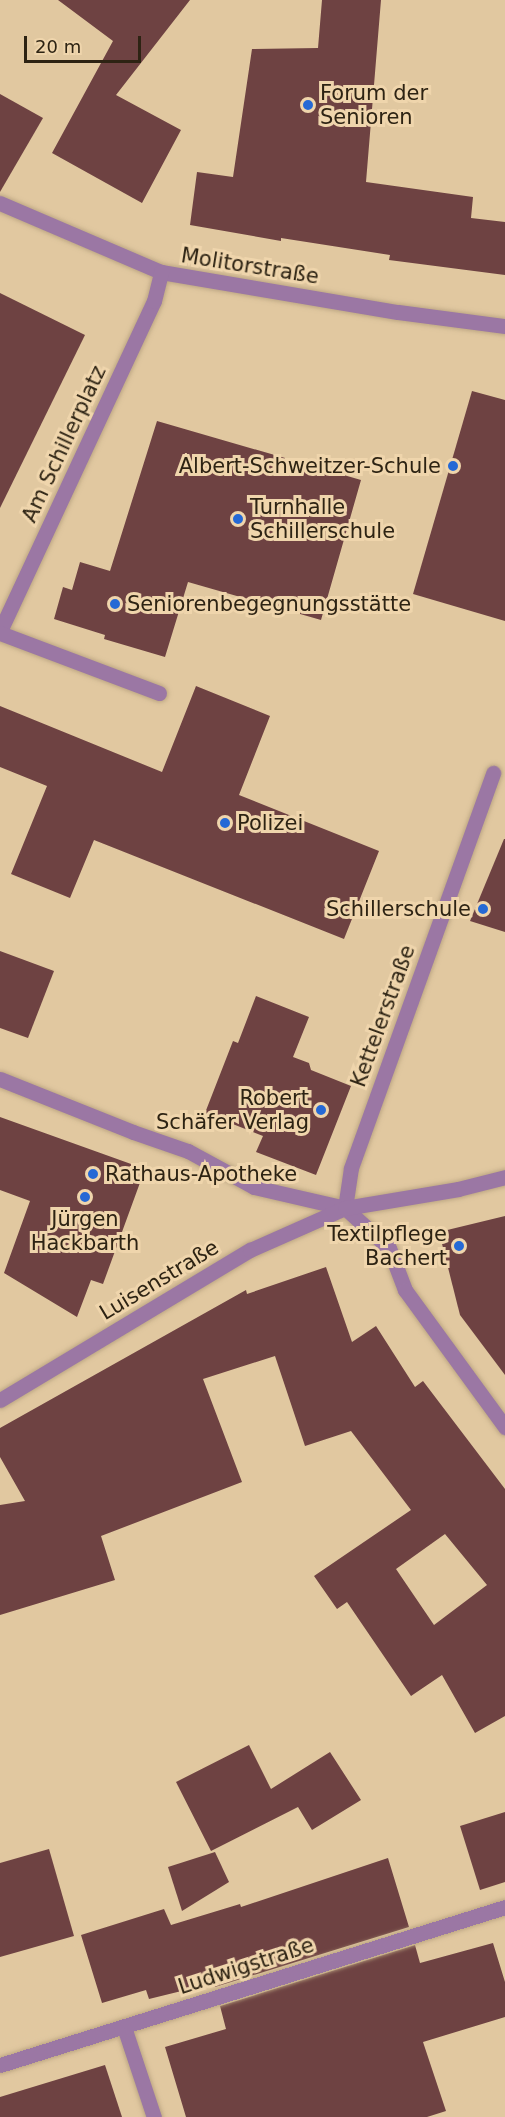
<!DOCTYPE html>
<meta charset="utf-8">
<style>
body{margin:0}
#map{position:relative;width:505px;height:2117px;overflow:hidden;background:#e1c8a0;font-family:"DejaVu Sans",sans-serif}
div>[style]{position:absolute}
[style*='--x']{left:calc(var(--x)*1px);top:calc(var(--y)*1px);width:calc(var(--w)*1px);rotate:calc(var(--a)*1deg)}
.building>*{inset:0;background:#6e4242}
.roads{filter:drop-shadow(0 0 2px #bda784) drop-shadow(0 0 2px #bda784)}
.minor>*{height:15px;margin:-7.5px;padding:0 7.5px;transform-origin:7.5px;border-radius:7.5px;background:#9b77a4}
.dots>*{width:16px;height:16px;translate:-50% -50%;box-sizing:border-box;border:3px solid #efd5ac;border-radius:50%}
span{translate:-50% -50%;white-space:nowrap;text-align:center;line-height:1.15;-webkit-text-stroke:6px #efd5ac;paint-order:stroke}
.poi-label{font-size:21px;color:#2d2313}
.left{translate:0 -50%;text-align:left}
.right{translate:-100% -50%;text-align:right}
.street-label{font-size:21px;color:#2d2313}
.scale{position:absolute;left:24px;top:36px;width:117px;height:27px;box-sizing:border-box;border:3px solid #2d2313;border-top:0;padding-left:8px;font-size:18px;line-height:21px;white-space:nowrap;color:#2d2313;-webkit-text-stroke:4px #efd5ac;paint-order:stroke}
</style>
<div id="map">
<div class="building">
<div style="clip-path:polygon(58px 0,190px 0,116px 95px,181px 130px,142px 203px,52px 153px,113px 41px)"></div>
<div style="clip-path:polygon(322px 0,381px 0,366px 182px,473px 197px,471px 218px,505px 222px,505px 275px,389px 260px,390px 255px,281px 238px,281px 241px,190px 225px,197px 172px,233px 177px,252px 49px,318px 48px)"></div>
<div style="clip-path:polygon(0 94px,43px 118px,0 192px)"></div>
<div style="clip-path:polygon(0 293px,85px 335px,0 508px)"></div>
<div style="clip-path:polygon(472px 391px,505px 400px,505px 621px,413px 594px)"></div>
<div style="clip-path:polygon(157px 421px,361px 480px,321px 620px,188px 582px,165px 657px,104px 639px,105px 635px,54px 619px,63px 587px,72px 590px,80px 562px,110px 571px)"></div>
<div style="clip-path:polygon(196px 686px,270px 716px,239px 795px,379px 851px,344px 939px,94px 840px,70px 898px,11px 874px,47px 786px,0 767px,0 706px,162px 772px)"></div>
<div style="clip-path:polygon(504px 839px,505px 839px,505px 932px,470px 921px)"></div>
<div style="clip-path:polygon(0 951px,54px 971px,28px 1038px,0 1028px)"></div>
<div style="clip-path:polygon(256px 996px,309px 1017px,293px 1057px,309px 1063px,311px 1070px,351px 1086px,316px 1175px,256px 1152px,263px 1136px,205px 1113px,233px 1041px,238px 1043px)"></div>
<div style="clip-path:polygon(0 1117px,145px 1169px,103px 1284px,91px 1280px,77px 1317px,4px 1273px,30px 1201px,0 1190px)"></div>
<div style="clip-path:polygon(505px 1216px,505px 1375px,460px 1315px,439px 1232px)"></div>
<div style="clip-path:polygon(evenodd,326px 1267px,352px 1342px,376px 1326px,415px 1387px,423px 1381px,505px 1489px,505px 1716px,475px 1733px,442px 1675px,411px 1696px,347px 1602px,337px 1609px,314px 1576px,411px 1510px,351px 1431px,305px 1446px,275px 1356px,203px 1379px,242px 1482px,101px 1536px,115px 1580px,0 1615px,0 1505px,25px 1501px,0 1457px,0 1428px,246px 1290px,247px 1294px,326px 1267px,445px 1534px,487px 1585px,434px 1625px,396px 1569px,445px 1534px)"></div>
<div style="clip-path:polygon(249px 1745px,271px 1789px,330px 1752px,361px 1800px,312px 1830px,298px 1807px,211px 1851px,176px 1782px)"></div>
<div style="clip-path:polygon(505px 1812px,505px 1882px,480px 1890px,460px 1826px)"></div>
<div style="clip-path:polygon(49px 1849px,74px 1936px,0 1957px,0 1863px)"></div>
<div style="clip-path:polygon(215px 1852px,229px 1882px,182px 1911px,168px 1867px)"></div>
<div style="clip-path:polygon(388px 1858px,409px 1927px,215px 1987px,214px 1983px,149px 1999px,146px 1990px,102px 2003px,81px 1935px,164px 1909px,171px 1925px,240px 1904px,241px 1907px)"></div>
<div style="clip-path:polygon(493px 1943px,505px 1982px,505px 2017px,423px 2042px,446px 2111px,427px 2117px,186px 2117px,165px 2047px,226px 2029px,220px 2006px,415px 1945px,420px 1963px)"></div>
<div style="clip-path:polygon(105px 2065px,122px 2117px,0 2117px,0 2097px)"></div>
</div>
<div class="roads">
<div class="minor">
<div style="--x:0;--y:203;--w:175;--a:23.2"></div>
<div style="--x:161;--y:272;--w:240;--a:9.6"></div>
<div style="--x:398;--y:312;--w:108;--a:7.5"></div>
<div style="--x:0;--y:631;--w:364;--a:-65"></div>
<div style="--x:154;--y:301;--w:30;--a:-76"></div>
<div style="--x:0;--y:633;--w:170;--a:20.7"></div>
<div style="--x:0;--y:1079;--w:143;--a:21.7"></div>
<div style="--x:133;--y:1132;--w:58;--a:19.1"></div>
<div style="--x:188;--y:1151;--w:75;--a:28.6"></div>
<div style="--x:254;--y:1187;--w:93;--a:13"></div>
<div style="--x:345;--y:1208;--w:59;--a:42.3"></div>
<div style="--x:389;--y:1248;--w:45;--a:69.1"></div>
<div style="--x:405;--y:1290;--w:170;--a:53.9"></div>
<div style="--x:345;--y:1208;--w:40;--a:-81.5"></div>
<div style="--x:351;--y:1168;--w:420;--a:-70.2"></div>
<div style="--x:0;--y:1400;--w:292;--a:-31"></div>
<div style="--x:250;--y:1250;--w:104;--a:-23.9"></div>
<div style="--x:345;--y:1208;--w:115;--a:-9.5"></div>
<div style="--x:458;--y:1189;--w:49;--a:-14.3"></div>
<div style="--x:124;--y:2027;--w:95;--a:71.6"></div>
<div style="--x:0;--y:2065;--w:529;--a:-17.37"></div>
</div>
</div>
<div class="dots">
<div style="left:308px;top:105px;background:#2569d5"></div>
<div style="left:453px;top:466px;background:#2569d5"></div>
<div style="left:238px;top:519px;background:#2569d5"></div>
<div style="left:115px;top:604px;background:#2569d5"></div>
<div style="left:225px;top:823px;background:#2569d5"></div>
<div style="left:483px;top:909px;background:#2569d5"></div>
<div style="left:321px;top:1110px;background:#2569d5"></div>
<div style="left:93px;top:1174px;background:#2569d5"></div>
<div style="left:85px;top:1197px;background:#2569d5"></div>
<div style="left:459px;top:1246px;background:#2569d5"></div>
</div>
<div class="poi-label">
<span class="left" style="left:320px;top:105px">Forum der<br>Senioren</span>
<span class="right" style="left:441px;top:466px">Albert-Schweitzer-Schule</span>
<span class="left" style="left:250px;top:519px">Turnhalle<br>Schillerschule</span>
<span class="left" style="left:127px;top:604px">Seniorenbegegnungsstätte</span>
<span class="left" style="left:237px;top:823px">Polizei</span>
<span class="right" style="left:471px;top:909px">Schillerschule</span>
<span class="right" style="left:309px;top:1110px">Robert<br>Schäfer Verlag</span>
<span class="left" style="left:105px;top:1174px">Rathaus-Apotheke</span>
<span style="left:85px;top:1231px">Jürgen<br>Hackbarth</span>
<span class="right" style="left:447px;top:1246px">Textilpflege<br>Bachert</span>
</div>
<div class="street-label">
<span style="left:250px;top:266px;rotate:9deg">Molitorstraße</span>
<span style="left:64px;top:444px;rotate:-65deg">Am Schillerplatz</span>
<span style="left:383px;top:1016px;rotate:-70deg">Kettelerstraße</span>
<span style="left:159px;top:1280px;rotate:-31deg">Luisenstraße</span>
<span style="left:246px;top:1966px;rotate:-18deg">Ludwigstraße</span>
</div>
<div class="scale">20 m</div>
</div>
